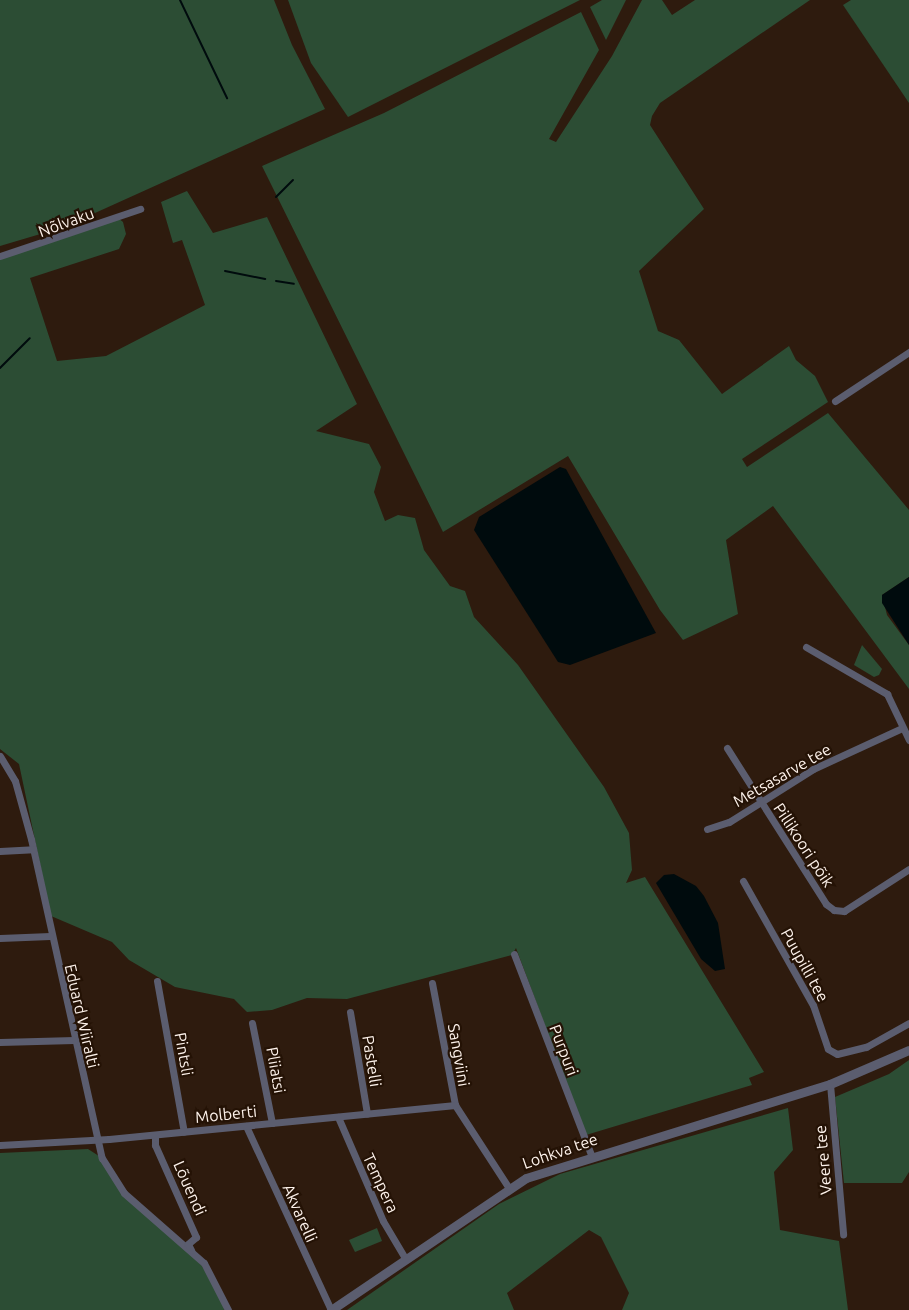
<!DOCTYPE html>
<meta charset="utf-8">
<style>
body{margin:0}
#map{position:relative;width:909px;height:1310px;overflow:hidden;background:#2e1b0e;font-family:Ubuntu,sans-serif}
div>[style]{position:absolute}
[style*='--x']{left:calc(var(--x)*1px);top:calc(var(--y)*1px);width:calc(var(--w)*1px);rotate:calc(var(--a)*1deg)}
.green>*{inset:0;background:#2c4d34}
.water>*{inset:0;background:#000b0d}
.stream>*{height:2px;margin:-1px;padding:0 1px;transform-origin:1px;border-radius:1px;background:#000b0d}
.minor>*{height:7px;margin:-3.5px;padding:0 3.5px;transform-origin:3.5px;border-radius:3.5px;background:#5b5d6f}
.tertiary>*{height:9px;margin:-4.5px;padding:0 4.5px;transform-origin:4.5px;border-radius:4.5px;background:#5b5d6f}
span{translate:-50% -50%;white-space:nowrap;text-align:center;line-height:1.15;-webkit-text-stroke:4.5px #241205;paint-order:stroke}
.street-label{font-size:16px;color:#fdf2eb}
</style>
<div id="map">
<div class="green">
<div style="clip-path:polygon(0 0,274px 0,292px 45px,325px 109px,64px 227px,0 246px)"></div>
<div style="clip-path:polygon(288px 0,580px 0,348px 117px,311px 63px)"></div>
<div style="clip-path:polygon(602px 0,626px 0,606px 40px,590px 7px)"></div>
<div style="clip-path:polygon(642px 0,662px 0,672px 15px,695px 0,810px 0,660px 103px,652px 116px,650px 125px,704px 209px,639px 271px,658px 331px,679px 340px,722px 394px,789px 346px,796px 360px,815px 376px,828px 402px,742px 459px,747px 467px,828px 413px,909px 510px,909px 577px,882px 595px,887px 615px,909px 645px,909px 689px,773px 506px,726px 540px,738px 614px,683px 640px,660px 610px,568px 456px,443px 532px,262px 166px,384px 113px,581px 12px,599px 50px,549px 139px,556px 142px,612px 56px)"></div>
<div style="clip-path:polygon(851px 0,909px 0,909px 103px,843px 5px)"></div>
<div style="clip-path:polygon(187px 191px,213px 233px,267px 217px,357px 404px,316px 431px,369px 444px,381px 467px,374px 492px,385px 521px,398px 515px,415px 518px,424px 550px,450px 586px,465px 591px,474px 617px,518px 665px,604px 787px,629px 833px,632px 870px,626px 883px,645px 877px,764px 1072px,749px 1078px,752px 1085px,586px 1135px,516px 948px,512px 955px,347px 999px,307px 998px,272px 1010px,247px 1012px,234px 999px,175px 987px,129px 960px,112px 942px,51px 916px,19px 764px,0 749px,0 258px,118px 218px,123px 222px,126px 234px,119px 249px,30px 278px,57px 361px,106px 356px,205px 305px,182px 240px,173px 243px,161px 202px)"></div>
<div style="clip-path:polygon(862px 645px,882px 669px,879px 675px,874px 677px,854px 665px)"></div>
<div style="clip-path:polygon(909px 1060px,909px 1172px,902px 1183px,844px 1183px,835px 1097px,889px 1074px)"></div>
<div style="clip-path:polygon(788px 1108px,793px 1150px,774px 1172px,780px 1230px,839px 1241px,848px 1310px,622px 1310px,629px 1293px,601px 1237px,589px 1230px,507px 1293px,514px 1310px,347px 1310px,499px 1204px,560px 1174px)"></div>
<div style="clip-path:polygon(88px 1149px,102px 1158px,124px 1193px,191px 1250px,223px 1297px,224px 1310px,0 1310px,0 1153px)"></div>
<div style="clip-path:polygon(377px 1228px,382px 1241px,355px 1252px,349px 1240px)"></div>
</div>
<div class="water">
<div style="clip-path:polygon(560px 467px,566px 469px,656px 633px,570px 665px,558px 662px,474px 530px,479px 517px)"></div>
<div style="clip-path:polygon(909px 577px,909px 645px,882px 603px,882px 595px)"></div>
<div style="clip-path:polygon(674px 874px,696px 886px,704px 896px,718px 923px,725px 969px,715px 971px,701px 959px,656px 883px,664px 875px)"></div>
</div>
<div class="stream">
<div style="--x:180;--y:0;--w:109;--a:64.4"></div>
<div style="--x:276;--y:197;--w:24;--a:-45"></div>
<div style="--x:225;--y:271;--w:41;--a:11.3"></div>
<div style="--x:276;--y:281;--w:18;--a:9"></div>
<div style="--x:0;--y:368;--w:42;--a:-45"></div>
</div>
<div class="minor">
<div style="--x:0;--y:256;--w:148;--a:-18.6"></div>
<div style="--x:835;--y:401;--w:89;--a:-33.5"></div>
<div style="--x:806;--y:647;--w:94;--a:30.1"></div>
<div style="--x:887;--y:694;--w:51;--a:64.4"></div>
<div style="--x:727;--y:748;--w:185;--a:57.6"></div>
<div style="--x:826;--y:904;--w:10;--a:37"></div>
<div style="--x:834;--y:910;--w:10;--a:6"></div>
<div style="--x:844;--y:911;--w:77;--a:-32.9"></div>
<div style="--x:0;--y:756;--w:29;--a:59"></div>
<div style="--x:15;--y:781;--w:60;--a:74.6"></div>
<div style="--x:31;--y:839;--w:327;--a:77.5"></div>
<div style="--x:102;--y:1158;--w:41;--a:57.8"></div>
<div style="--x:124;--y:1193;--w:106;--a:41.2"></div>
<div style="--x:204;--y:1263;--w:53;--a:62.9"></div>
<div style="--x:707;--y:829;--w:23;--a:-18"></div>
<div style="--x:729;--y:822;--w:99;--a:-32.2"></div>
<div style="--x:813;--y:769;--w:98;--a:-24.7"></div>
<div style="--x:0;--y:851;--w:33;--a:-3"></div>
<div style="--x:743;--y:881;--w:142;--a:60.6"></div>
<div style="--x:813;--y:1005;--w:46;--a:71.2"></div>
<div style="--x:828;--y:1049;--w:10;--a:29"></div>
<div style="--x:837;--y:1054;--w:30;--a:-14"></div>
<div style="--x:866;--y:1047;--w:49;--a:-29.2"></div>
<div style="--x:0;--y:938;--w:50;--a:-2.3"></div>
<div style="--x:514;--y:954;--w:215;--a:69"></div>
<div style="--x:157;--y:981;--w:153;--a:79.9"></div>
<div style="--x:432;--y:983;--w:124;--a:79.3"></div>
<div style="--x:455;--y:1105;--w:99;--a:57"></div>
<div style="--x:350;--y:1012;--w:103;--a:80.5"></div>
<div style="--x:252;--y:1023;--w:102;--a:78.7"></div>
<div style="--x:0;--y:1042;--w:74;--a:-1.5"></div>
<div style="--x:830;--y:1084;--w:151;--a:85"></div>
<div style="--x:338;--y:1117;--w:113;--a:66.6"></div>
<div style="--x:383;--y:1221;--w:43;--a:59.3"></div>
<div style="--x:246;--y:1126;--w:203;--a:65.2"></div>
<div style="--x:155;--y:1135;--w:10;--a:90"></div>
<div style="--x:155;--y:1145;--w:101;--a:66"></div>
<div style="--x:196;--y:1237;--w:11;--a:139"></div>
<div style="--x:188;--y:1244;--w:7;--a:63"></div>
<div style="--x:0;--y:1145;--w:109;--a:-3.2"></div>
<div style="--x:109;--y:1139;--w:348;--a:-5.6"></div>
</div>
<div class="tertiary">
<div style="--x:331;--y:1310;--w:235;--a:-34.1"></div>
<div style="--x:526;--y:1178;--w:318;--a:-17.2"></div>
<div style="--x:830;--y:1084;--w:86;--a:-23.3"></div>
</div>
<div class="street-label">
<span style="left:66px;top:222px;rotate:-20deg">Nõlvaku</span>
<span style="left:782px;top:775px;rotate:-30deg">Metsasarve tee</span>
<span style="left:804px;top:845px;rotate:57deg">Pillikoori põik</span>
<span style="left:805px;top:965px;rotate:61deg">Puupilli tee</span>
<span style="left:82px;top:1016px;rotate:77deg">Eduard Wiiralti</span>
<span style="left:564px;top:1050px;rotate:69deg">Purpuri</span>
<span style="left:184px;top:1054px;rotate:80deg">Pintsli</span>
<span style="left:459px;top:1055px;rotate:80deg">Sangviini</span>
<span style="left:372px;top:1061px;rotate:81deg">Pastelli</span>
<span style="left:276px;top:1070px;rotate:80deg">Pliiatsi</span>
<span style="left:226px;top:1114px;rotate:-6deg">Molberti</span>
<span style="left:560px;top:1151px;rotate:-19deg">Lohkva tee</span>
<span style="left:823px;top:1160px;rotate:-95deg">Veere tee</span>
<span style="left:381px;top:1183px;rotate:65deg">Tempera</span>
<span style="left:190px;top:1188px;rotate:66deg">Lõuendi</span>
<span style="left:300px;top:1213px;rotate:66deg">Akvarelli</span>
</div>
</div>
